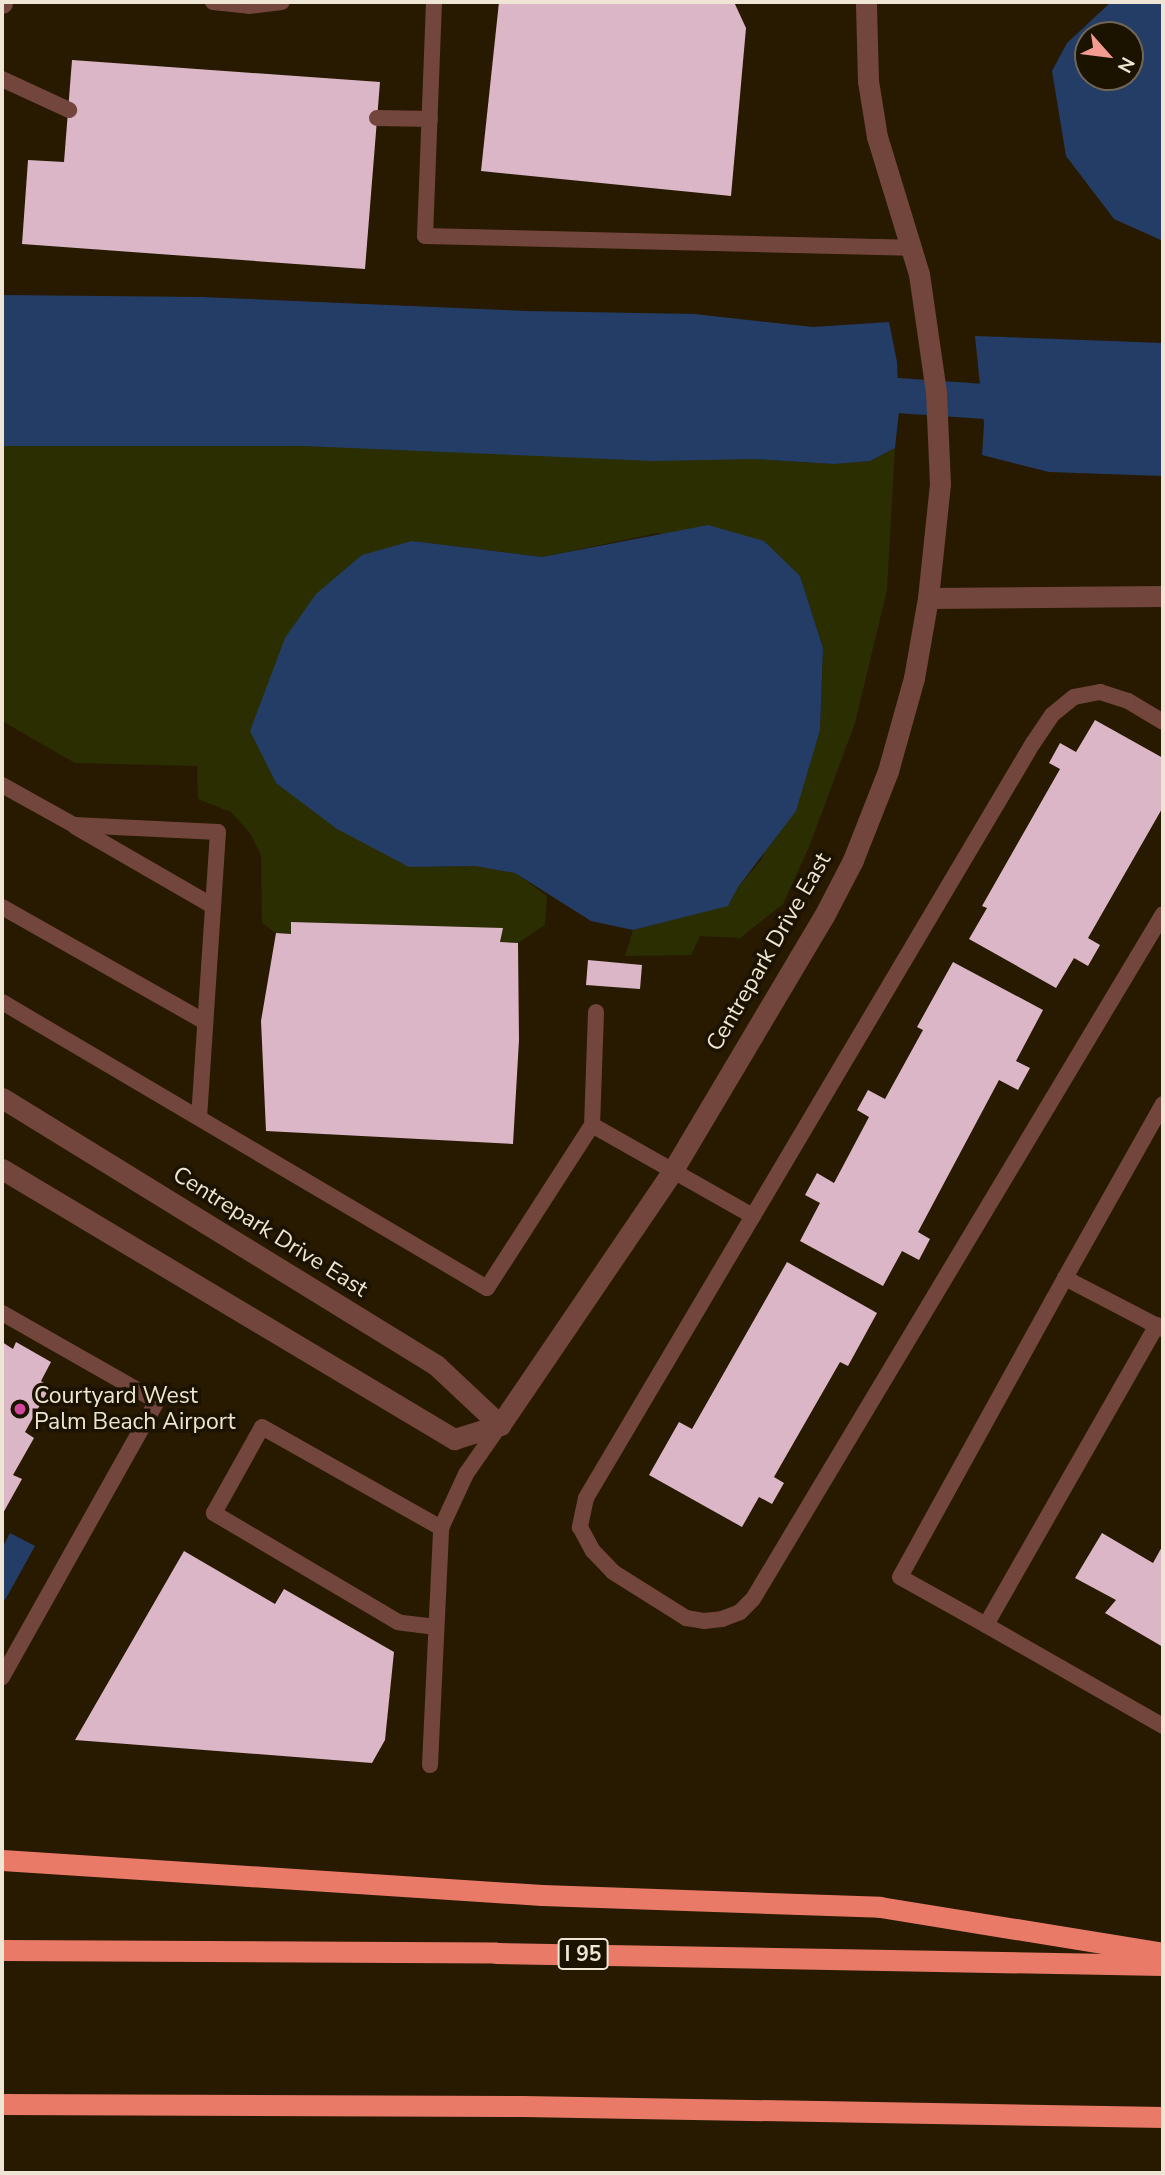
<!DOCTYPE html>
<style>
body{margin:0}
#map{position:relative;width:1165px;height:2175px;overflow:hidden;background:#281a00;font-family:"Nunito Sans",sans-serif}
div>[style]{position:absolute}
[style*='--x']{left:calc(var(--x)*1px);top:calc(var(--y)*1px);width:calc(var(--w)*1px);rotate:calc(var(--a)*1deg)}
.green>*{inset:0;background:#2b2e01}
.water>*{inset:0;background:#233d67}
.canal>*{height:35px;margin:-17.5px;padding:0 17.5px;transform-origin:17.5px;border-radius:17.5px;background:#233d67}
.building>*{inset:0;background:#dbb6c7}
.service>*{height:16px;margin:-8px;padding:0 8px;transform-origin:8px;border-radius:8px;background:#72453d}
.minor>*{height:21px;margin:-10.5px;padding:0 10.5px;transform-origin:10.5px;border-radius:10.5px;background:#72453d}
.tertiary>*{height:21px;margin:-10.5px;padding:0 10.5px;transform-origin:10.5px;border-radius:10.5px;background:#72453d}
.motorway>*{height:21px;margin:-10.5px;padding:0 10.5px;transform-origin:10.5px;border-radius:10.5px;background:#e87a67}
.dots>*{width:19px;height:19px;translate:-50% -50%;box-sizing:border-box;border:4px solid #1c1200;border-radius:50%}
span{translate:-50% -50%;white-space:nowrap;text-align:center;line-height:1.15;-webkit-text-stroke:7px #1c1200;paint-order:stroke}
.shield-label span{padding:2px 5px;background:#1c1200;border:2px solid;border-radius:5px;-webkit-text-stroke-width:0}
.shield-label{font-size:21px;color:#eee5d4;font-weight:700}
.street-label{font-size:23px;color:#eee5d4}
.poi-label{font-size:23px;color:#eee5d4}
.left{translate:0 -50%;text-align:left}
.frame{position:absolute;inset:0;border:4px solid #eee5d4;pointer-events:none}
.north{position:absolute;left:1074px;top:21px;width:70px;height:70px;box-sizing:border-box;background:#1c1200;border:2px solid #706655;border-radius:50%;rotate:118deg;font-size:19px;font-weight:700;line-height:28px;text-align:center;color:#eee5d4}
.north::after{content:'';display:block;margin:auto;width:24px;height:32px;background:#f59c92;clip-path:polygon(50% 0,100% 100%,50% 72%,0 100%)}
</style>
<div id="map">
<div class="green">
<div style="clip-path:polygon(2px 446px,303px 446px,754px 459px,834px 464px,870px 461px,895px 448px,887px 590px,855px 723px,809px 847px,783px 904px,740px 938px,700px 936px,691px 955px,625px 956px,633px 930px,728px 905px,738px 887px,761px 860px,820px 730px,823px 648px,800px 576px,658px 533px,542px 557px,411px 541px,409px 867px,475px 866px,515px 873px,547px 896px,545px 925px,518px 943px,500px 942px,502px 928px,292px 922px,291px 934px,276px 933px,262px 923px,261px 855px,250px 833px,231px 812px,198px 799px,197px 766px,75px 763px,2px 721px)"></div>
</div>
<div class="water">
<div style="clip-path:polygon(evenodd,1111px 2px,1163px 2px,1163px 241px,1114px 219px,1066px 156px,1052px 71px,1067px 43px,1111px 2px,1088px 35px,1130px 35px,1130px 77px,1088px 77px,1088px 35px)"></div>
<div style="clip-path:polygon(2px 295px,202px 297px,527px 311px,694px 314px,813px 327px,889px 322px,897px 362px,899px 411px,895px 448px,870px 461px,834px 464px,754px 459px,654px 461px,303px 446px,2px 446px)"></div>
<div style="clip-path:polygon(975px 336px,1163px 343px,1163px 476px,1049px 472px,982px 455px,984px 424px)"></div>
<div style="clip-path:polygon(708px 525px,764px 541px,800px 576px,823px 648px,820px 730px,796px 811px,738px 887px,728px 906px,633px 930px,591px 921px,515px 873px,475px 866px,409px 867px,337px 829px,276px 783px,250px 731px,285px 638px,316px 594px,362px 555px,412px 541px,542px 557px)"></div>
<div style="clip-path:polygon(10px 1533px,35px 1546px,5px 1600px,2px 1598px,2px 1548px)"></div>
</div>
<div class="canal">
<div style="--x:853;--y:392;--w:174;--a:3.9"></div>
</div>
<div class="building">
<div style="clip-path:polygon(499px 2px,734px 2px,746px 28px,731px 196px,481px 171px)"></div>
<div style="clip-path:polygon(72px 60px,380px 82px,365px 269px,22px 244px,28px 160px,64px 162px)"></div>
<div style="clip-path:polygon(1095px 720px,1163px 758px,1163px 807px,1088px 938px,1100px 945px,1088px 966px,1074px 958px,1056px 988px,969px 939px,987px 908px,982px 906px,1060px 769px,1049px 763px,1060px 743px,1076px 752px)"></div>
<div style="clip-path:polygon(291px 922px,503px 928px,500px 942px,518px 943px,519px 1040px,513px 1144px,266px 1131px,261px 1021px,276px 933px,291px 934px)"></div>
<div style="clip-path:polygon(588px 960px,642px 965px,640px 989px,586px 985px)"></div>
<div style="clip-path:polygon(953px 962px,1043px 1010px,1016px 1061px,1030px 1068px,1018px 1090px,999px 1080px,918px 1232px,930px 1239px,919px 1260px,902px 1251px,883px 1286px,800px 1241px,820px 1203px,805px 1195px,817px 1173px,834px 1183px,869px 1117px,857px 1110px,868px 1090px,885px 1099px,923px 1030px,917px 1027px)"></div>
<div style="clip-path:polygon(787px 1262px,877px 1313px,848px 1366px,840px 1362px,774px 1477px,784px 1483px,772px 1504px,759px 1497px,742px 1527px,649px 1475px,679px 1422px,692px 1429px)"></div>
<div style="clip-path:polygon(2px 1342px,13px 1349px,16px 1342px,51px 1362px,41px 1381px,50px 1387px,25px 1432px,34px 1438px,13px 1475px,22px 1479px,2px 1515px)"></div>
<div style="clip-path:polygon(1102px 1533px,1153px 1563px,1163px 1545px,1163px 1647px,1105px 1613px,1116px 1600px,1075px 1578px)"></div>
<div style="clip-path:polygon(184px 1551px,275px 1604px,284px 1589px,394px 1652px,385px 1740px,372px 1763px,75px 1740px)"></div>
</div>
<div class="service">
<div style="--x:213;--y:2;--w:36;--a:6"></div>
<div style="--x:249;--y:6;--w:33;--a:-7"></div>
<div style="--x:434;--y:2;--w:234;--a:92.2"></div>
<div style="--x:425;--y:236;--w:485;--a:1.4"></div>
<div style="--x:2;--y:79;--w:74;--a:24.8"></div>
<div style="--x:377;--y:118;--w:53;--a:1.1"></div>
<div style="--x:1163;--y:722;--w:41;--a:-149"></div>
<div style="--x:1128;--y:701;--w:29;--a:-162"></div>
<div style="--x:1100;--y:692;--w:26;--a:169"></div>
<div style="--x:1074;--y:697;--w:28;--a:141"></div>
<div style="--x:1052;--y:715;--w:34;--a:124"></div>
<div style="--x:1033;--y:743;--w:877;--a:120.63"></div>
<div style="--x:586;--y:1498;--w:30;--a:102"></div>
<div style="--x:580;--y:1527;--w:27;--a:62"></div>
<div style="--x:593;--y:1551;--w:29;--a:46"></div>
<div style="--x:613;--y:1572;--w:86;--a:32.2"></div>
<div style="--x:686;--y:1618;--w:18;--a:9"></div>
<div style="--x:704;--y:1621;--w:18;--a:-6"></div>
<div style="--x:722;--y:1619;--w:19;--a:-21"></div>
<div style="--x:740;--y:1612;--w:18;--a:-45"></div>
<div style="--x:753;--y:1599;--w:798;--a:-59.1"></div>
<div style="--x:2;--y:785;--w:82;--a:29.1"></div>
<div style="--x:74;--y:825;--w:144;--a:2.8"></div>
<div style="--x:218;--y:832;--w:286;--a:93.8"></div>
<div style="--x:76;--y:827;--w:158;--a:30"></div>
<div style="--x:2;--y:907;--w:233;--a:29.5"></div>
<div style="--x:2;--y:1002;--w:563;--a:30.53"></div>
<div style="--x:487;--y:1288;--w:194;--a:-57.2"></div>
<div style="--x:596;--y:1012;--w:113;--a:92"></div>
<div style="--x:592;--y:1125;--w:185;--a:29.5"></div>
<div style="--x:1163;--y:1104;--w:200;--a:119.4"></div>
<div style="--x:1065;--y:1278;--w:110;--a:27.5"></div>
<div style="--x:2;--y:1313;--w:178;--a:29.6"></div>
<div style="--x:157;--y:1401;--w:317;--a:119.3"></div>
<div style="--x:1157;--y:1325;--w:345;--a:119.7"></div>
<div style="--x:986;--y:1625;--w:204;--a:29.7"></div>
<div style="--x:986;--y:1625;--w:98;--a:-150.8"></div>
<div style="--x:900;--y:1577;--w:342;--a:-61.1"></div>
<div style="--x:436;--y:1627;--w:38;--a:-173"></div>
<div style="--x:398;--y:1622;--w:214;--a:-149.4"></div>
<div style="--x:214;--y:1513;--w:98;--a:-60.8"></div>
<div style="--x:262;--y:1427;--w:206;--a:29.4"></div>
<div style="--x:430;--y:1765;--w:237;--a:-87.3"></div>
<div style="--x:441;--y:1528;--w:60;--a:-65.2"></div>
<div style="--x:466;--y:1474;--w:60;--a:-55.2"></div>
</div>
<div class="minor">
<div style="--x:928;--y:598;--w:235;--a:-0.5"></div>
<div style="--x:2;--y:1098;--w:510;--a:31.6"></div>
<div style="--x:436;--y:1365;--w:88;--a:43.2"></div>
<div style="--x:2;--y:1169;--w:527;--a:30.85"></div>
<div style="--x:454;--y:1439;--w:48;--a:-16.9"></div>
<div style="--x:500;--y:1425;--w:308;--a:-55.8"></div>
<div style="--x:673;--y:1170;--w:295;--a:-59.3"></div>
<div style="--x:824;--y:916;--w:63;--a:-62.6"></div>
<div style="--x:853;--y:860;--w:96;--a:-68.5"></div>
<div style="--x:888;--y:771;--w:97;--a:-74.4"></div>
<div style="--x:914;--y:678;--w:81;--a:-80.1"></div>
<div style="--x:928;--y:598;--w:115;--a:-84"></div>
<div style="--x:940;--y:484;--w:92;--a:-92.5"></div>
<div style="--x:936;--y:392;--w:119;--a:-98.2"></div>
<div style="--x:919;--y:274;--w:143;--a:-107"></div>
<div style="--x:877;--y:137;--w:57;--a:-99.1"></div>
<div style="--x:868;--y:81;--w:79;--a:-91.5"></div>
</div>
<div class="tertiary">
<div style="--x:2;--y:3;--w:1;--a:-90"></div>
</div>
<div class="motorway">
<div style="--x:2;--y:1860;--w:541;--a:3.71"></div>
<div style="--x:542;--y:1895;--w:338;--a:2"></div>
<div style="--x:880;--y:1907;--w:287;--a:9.2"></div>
<div style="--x:2;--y:1950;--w:494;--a:0.3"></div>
<div style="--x:496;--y:1953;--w:667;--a:1.03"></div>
<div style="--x:2;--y:2104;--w:520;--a:0.22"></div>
<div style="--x:522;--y:2106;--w:641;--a:0.98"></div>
</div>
<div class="dots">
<div style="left:20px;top:1409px;background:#d1479c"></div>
</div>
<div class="shield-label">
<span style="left:583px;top:1954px">I 95</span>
</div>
<div class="street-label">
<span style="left:769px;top:952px;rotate:-60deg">Centrepark Drive East</span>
<span style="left:270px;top:1232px;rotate:32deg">Centrepark Drive East</span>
</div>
<div class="poi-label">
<span class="left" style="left:34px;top:1409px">Courtyard West<br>Palm Beach Airport</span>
</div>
<div class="frame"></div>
<div class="north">N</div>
</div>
